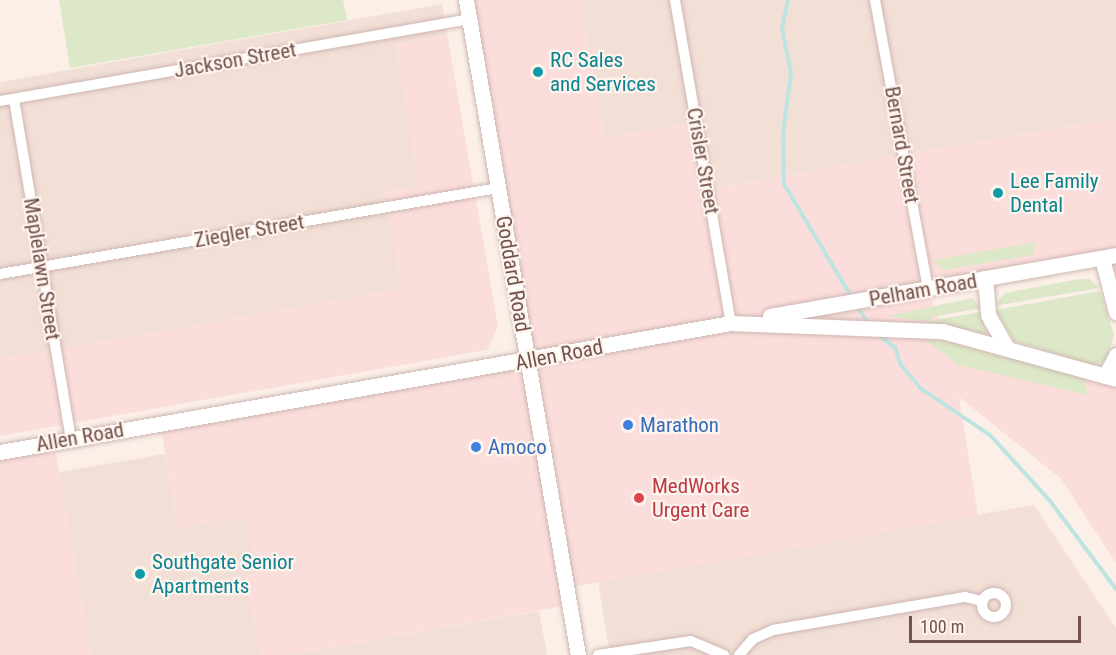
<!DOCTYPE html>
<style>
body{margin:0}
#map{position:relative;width:1116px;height:655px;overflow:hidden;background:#fbefe8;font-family:"Roboto Condensed",sans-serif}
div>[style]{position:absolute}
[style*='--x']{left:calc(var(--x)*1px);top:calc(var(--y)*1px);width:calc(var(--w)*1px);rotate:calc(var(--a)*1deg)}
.residential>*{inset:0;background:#f2dfd6}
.commercial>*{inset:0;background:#fbdedc}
.green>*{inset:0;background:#dce8c7}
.stream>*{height:4px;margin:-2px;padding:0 2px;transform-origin:2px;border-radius:2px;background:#bde4e1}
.roads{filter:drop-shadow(0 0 2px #ceb7b1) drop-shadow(0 0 2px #ceb7b1)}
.street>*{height:10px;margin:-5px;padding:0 5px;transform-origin:5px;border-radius:5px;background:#fff}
.street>.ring{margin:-5px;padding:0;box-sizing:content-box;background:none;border:10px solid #fff;border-radius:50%}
.secondary>*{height:15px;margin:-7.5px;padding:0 7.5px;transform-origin:7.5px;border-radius:7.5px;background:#fff}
.dots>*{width:16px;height:16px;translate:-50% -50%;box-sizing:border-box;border:3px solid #fef4ee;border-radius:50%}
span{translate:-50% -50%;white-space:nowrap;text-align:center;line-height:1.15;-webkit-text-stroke:4.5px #fef4ee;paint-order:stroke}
.street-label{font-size:21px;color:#73524d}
.culture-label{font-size:21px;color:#0d838f}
.left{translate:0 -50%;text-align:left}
.shop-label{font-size:21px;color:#366cbe}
.health-label{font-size:21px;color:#be3a42}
.scale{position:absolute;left:909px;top:616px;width:172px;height:27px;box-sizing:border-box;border:3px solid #73524d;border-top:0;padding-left:8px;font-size:18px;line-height:21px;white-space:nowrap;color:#73524d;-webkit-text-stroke:4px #fef4ee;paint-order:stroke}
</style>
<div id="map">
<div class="residential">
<div style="clip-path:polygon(580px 0,1116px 0,1116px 118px,707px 189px,696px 123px,604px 137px)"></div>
<div style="clip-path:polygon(442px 4px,447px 34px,396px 45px,419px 186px,385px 192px,402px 289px,0 359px,0 82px)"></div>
<div style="clip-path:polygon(165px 454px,178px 528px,246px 515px,257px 574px,246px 576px,260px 655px,91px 655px,59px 472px)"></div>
<div style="clip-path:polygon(1034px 505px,1116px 628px,1116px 655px,610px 655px,598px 581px)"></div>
<div style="clip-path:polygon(539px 611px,547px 655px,289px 655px)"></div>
</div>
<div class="commercial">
<div style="clip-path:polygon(466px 0,580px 0,604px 137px,696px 123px,708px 189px,1116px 118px,1116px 312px,1102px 258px,929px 290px,942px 331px,1116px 379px,1116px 563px,1061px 479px,959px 397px,978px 516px,567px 588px,569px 605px,289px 655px,260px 655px,246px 576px,257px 573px,246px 516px,178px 528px,160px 423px,527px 360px)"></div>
<div style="clip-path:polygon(447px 34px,498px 326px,487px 350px,0 436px,0 359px,402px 289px,385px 192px,418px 186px,396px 45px)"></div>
<div style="clip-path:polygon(54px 442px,91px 655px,0 655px,0 452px)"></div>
</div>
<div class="green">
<div style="clip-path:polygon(59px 0,343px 0,347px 20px,70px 68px)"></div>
<div style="clip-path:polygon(1037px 242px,1033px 255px,944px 270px,933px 260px)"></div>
<div style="clip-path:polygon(1079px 279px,1090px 279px,1099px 288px,994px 306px,1005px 293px)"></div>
<div style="clip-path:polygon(1100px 291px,1114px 335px,1107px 359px,1097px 367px,1014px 341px,995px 310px)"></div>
<div style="clip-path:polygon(972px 298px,981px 308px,932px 317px,930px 322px,888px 316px)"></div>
<div style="clip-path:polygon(981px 312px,987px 335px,933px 323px,933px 320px)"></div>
<div style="clip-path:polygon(931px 337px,1084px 378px,1088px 395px,958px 365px,928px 342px)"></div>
</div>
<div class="stream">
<div style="--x:788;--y:0;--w:30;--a:102"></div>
<div style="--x:782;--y:29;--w:45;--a:78.4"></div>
<div style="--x:791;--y:73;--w:61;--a:97.6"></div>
<div style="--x:783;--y:133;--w:51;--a:88.9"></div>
<div style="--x:784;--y:184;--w:133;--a:59.2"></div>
<div style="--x:856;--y:304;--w:22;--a:58"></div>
<div style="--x:874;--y:332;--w:26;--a:36"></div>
<div style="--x:895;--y:347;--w:19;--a:72"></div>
<div style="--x:901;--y:365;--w:30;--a:50"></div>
<div style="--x:920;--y:388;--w:84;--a:33.9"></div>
<div style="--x:990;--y:435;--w:89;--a:47.7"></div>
<div style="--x:1050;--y:501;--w:110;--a:53.1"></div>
</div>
<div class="roads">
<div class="street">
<div style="--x:675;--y:0;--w:328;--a:80.2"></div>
<div style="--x:875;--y:0;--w:295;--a:79.6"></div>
<div style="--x:14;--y:99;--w:345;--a:80.5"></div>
<div style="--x:0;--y:101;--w:476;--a:-9.9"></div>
<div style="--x:0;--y:274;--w:505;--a:-9.8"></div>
<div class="ring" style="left:982px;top:593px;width:14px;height:14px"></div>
<div style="--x:598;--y:655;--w:94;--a:-8.6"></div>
<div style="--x:691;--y:641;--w:36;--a:23"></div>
<div style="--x:739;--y:655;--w:21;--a:-49"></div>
<div style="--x:753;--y:639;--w:22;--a:-24"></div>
<div style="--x:773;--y:630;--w:195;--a:-9.8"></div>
<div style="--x:965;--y:597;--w:18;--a:13"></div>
</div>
<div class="secondary">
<div style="--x:466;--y:0;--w:665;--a:80.3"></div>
<div style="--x:1102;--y:258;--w:56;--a:75.5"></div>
<div style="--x:985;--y:278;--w:37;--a:85"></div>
<div style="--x:988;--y:315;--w:38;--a:60"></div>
<div style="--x:770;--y:316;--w:351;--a:-10"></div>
<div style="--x:1105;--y:376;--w:24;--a:-62"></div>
<div style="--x:0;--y:452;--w:742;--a:-10.01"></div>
<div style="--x:731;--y:323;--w:211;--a:2.2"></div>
<div style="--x:942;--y:331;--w:180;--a:15.4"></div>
</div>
</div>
<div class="dots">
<div style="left:538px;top:72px;background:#0f9aa8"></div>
<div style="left:998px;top:193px;background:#0f9aa8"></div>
<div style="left:628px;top:425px;background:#3f7fe0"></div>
<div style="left:476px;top:447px;background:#3f7fe0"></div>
<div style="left:639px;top:498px;background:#e0444e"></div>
<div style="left:140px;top:574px;background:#0f9aa8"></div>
</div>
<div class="street-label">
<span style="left:235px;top:60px;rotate:-10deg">Jackson Street</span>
<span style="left:902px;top:145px;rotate:80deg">Bernard Street</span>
<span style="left:703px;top:161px;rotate:80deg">Crisler Street</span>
<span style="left:249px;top:231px;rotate:-10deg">Ziegler Street</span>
<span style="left:42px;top:269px;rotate:81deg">Maplelawn Street</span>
<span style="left:513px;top:274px;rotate:80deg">Goddard Road</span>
<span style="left:923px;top:290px;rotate:-10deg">Pelham Road</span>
<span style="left:559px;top:355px;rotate:-11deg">Allen Road</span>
<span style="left:80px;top:437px;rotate:-10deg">Allen Road</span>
</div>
<div class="culture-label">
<span class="left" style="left:550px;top:72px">RC Sales<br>and Services</span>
<span class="left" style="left:1010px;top:193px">Lee Family<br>Dental</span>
<span class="left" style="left:152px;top:574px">Southgate Senior<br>Apartments</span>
</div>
<div class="shop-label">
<span class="left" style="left:640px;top:425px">Marathon</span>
<span class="left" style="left:488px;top:447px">Amoco</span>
</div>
<div class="health-label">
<span class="left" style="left:652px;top:498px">MedWorks<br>Urgent Care</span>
</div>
<div class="scale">100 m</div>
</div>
